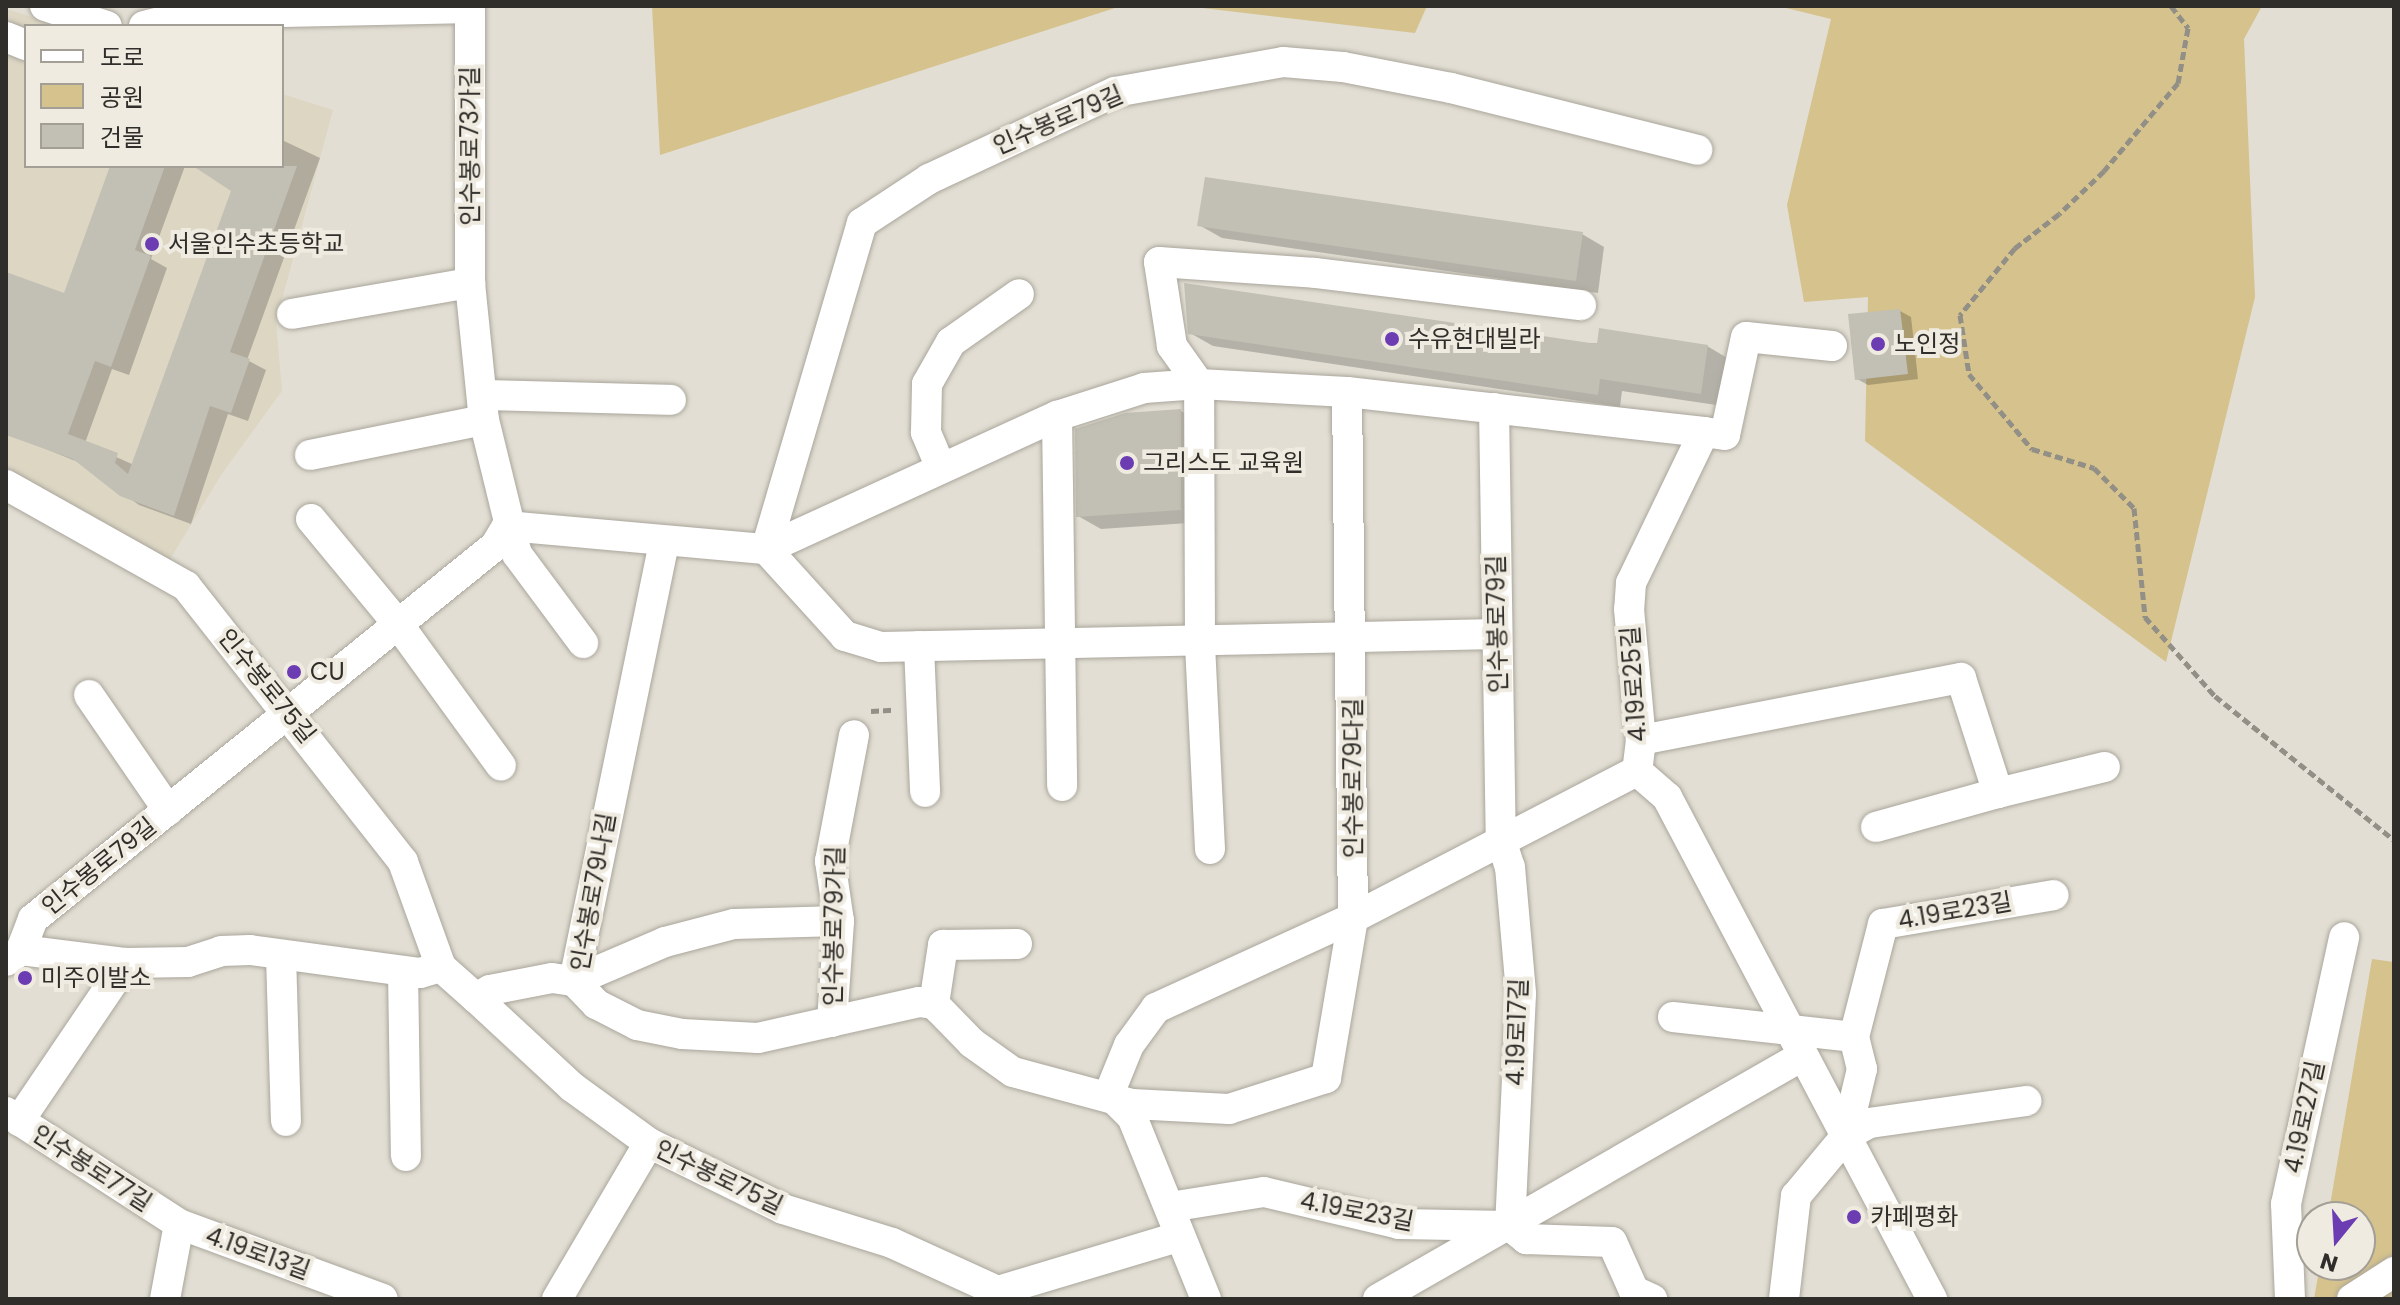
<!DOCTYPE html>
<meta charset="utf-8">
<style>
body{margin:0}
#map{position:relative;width:2400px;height:1305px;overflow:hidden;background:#e2ded3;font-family:Poppins,"Noto Sans KR",sans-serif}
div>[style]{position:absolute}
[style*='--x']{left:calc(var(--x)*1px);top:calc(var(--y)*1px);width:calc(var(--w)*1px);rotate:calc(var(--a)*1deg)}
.built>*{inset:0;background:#dcd6c3}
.green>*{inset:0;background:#d5c28c}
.shadow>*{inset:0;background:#0003}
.building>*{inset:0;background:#c2bfb4}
.path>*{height:5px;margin-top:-2.5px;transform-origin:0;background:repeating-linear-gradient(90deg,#928f87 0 8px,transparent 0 12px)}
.roads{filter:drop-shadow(0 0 2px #aaa69c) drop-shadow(0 0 2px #aaa69c)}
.minor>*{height:30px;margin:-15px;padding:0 15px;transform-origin:15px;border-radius:15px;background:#fff}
.dots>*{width:22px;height:22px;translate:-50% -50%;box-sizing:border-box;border:4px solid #efebe0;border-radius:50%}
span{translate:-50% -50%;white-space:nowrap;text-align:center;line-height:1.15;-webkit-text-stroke:8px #efebe0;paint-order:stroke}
.street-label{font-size:24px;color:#302e2a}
.poi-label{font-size:24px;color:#302e2a}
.left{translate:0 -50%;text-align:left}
.frame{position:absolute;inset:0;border:8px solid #302e2a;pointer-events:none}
.legend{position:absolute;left:24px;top:24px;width:260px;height:144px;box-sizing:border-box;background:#efebe0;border:2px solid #a39f97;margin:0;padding:10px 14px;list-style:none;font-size:24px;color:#302e2a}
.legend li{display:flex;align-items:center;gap:16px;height:40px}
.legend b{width:40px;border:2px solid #a39f97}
.north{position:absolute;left:2296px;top:1201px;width:80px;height:80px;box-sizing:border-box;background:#efebe0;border:2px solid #a39f97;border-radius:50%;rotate:198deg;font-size:22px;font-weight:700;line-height:32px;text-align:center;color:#302e2a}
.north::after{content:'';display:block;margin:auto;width:28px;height:36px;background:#6c3cb3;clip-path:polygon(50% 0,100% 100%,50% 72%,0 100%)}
</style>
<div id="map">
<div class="built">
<div style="clip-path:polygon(6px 9px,61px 26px,26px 26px,26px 166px,282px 166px,282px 94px,333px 110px,276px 322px,282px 391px,221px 475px,169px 561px,6px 470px)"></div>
</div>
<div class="green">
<div style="clip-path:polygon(652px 6px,1121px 6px,660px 155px)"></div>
<div style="clip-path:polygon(1186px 6px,1427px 6px,1415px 33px)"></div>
<div style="clip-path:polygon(1778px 6px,2262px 6px,2244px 39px,2255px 297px,2166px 662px,1865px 441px,1868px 297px,1804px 302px,1787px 205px,1831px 19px)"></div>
<div style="clip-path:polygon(2372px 959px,2394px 962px,2394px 1299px,2314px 1299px,2320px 1265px,2360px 1265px,2360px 1217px,2328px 1217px)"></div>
</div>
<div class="shadow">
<div style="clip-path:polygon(282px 140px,320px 158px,247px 360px,266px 370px,248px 421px,228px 414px,191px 524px,139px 505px,83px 464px,14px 436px,6px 411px,6px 275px,65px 295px,112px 166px,185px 166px,151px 259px,167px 268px,129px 375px,112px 369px,85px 443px,134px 465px,242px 166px,282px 166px)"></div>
<div style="clip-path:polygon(1199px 225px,1582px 234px,1604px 247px,1598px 293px,1222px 238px)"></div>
<div style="clip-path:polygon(1900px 311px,1911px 317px,1918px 379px,1868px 385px,1857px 379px)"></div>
<div style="clip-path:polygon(1190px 333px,1707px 346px,1729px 359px,1723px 406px,1622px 391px,1620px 407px,1213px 346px)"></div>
<div style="clip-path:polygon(1181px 411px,1203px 424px,1203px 522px,1101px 529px,1078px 516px)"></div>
</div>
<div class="building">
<div style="clip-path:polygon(110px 166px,165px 166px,135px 250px,151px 256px,111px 367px,95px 361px,68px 434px,118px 453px,115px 463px,128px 474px,231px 191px,193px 166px,297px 166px,230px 352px,250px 359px,231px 413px,210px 406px,174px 516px,120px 496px,73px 459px,6px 435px,6px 272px,64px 293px)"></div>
<div style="clip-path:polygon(1205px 177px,1583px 232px,1576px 281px,1197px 226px)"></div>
<div style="clip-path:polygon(1184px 283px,1597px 344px,1599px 328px,1708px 345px,1701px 394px,1600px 379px,1598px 395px,1188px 334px)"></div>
<div style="clip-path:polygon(1900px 309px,1908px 374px,1855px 380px,1848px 314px)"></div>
<div style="clip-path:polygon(1181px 409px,1181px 510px,1076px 517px,1075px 429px,1125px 413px)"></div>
</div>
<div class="path">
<div style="--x:2171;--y:6;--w:28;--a:52"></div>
<div style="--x:2188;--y:28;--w:56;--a:100.3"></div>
<div style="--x:2178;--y:83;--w:115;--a:130.1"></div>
<div style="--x:2104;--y:171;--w:62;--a:136.3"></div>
<div style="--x:2059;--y:214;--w:56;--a:142.3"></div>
<div style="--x:2015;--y:248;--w:87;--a:129.4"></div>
<div style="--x:1960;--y:315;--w:60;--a:81.3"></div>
<div style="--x:1969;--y:374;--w:98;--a:50"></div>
<div style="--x:2032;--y:449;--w:65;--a:17"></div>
<div style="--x:2094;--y:468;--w:57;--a:45"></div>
<div style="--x:2134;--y:508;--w:110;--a:84.2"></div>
<div style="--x:2145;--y:617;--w:106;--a:48.5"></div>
<div style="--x:2215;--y:696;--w:230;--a:38.8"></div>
<div style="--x:871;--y:711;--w:22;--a:-3"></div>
</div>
<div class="roads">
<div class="minor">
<div style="--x:45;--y:6;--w:65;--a:17.9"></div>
<div style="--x:470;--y:6;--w:277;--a:90"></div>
<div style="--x:470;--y:283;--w:138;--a:84.2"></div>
<div style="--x:484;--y:420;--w:138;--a:76.2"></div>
<div style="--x:517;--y:554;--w:111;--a:53.4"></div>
<div style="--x:144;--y:26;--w:49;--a:-14.3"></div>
<div style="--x:191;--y:14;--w:279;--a:-1.2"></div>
<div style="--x:6;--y:37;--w:22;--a:22"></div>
<div style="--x:292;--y:314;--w:181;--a:-9.9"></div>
<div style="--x:1832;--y:346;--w:86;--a:-174"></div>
<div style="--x:1746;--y:337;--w:100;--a:102.1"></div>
<div style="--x:1725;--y:435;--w:21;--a:-172"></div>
<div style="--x:1704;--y:432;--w:168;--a:115.8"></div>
<div style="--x:1631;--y:583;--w:26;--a:94"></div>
<div style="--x:1629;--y:609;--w:132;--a:84.8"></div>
<div style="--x:1641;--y:740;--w:31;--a:97"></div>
<div style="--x:1637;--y:771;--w:40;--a:41"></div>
<div style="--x:1667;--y:797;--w:568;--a:62.17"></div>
<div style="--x:482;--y:395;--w:189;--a:1.5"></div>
<div style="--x:1494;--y:408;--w:432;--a:89.1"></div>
<div style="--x:1501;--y:840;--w:28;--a:72"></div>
<div style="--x:1510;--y:867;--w:127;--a:85"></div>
<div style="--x:1521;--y:994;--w:232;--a:92.7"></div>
<div style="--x:1057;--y:416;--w:370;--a:89.2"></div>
<div style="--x:310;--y:455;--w:177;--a:-11.4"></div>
<div style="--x:941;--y:468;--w:39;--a:-113"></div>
<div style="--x:926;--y:432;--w:48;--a:-88.8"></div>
<div style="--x:927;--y:384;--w:48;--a:-60.3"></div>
<div style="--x:951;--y:342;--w:83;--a:-35.2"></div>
<div style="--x:6;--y:485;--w:206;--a:29.3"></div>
<div style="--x:186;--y:586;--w:351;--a:51.8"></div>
<div style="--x:403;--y:862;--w:112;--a:70.1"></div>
<div style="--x:311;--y:519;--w:136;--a:50.4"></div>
<div style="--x:398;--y:624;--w:175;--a:54"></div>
<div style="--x:507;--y:526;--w:260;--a:5.1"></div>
<div style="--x:766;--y:549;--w:320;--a:-24.6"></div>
<div style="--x:1057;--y:416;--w:91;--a:-17.8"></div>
<div style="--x:1144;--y:388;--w:55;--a:-4.2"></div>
<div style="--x:1199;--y:384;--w:148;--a:3.1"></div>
<div style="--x:1347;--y:392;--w:359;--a:6.4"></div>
<div style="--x:1497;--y:634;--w:616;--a:178.79"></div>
<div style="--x:881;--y:647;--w:38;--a:-163"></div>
<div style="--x:845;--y:636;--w:118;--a:-132.2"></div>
<div style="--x:766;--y:549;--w:340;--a:-73.6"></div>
<div style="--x:862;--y:223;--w:80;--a:-33.3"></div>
<div style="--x:929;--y:179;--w:205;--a:-25.1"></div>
<div style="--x:1115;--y:92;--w:171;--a:-10.1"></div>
<div style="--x:1283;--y:62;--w:60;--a:4.8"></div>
<div style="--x:1343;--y:67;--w:110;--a:11"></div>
<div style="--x:1451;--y:88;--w:254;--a:14.1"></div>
<div style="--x:919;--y:646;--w:146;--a:87.6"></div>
<div style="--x:89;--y:695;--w:140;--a:55.5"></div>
<div style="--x:1641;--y:740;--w:326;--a:-11"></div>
<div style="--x:1961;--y:678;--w:121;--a:72.2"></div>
<div style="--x:1998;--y:793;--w:110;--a:-13.7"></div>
<div style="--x:1876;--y:827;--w:127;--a:-15.6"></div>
<div style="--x:1210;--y:849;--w:208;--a:-92.8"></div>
<div style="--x:1200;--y:641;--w:257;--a:-90.2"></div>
<div style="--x:1199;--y:384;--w:47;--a:-125.4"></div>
<div style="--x:1172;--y:346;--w:85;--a:-98.8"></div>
<div style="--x:1159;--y:262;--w:156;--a:4"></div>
<div style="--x:1315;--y:273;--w:268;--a:6.9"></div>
<div style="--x:21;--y:950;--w:106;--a:7.1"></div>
<div style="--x:126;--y:963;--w:62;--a:-0.9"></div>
<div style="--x:188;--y:962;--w:35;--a:-18"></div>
<div style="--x:221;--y:951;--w:29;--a:-2"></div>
<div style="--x:250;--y:950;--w:172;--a:7.7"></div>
<div style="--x:420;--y:973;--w:22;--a:-16"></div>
<div style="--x:441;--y:967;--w:47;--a:41.5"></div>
<div style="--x:476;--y:998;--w:16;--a:-30"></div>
<div style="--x:490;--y:990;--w:63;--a:-11"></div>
<div style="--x:552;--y:978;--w:22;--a:8"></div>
<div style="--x:574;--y:981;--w:32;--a:46"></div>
<div style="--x:596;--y:1004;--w:46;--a:27.1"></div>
<div style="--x:637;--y:1025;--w:46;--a:11.3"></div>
<div style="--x:682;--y:1034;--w:76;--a:3"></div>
<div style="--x:758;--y:1038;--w:165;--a:-12.6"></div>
<div style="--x:919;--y:1002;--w:15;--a:8"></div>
<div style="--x:934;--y:1004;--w:54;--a:45.7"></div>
<div style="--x:972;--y:1043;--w:50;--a:35.3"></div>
<div style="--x:1013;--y:1072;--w:123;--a:15.1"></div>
<div style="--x:1132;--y:1104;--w:97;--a:3"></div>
<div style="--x:1229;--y:1109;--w:102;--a:-17.7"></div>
<div style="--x:1326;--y:1078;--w:162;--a:-80.4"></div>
<div style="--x:1353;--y:918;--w:526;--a:-90.65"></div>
<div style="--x:281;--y:955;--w:166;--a:88.3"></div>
<div style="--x:6;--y:961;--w:19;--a:-36"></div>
<div style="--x:21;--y:950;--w:33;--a:-69"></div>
<div style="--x:33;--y:919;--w:594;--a:-38.92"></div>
<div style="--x:495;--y:546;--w:23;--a:-59"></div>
<div style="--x:403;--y:971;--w:185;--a:89.1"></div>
<div style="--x:574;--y:981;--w:449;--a:-78.4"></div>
<div style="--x:574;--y:981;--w:99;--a:-23.2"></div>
<div style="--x:665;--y:942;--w:71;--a:-14.6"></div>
<div style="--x:734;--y:924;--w:105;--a:-1.6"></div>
<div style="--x:476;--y:998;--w:131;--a:42.8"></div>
<div style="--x:572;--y:1087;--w:95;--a:36"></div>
<div style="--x:649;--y:1143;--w:149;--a:26.2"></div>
<div style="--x:783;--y:1209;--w:114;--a:17.3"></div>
<div style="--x:892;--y:1243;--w:135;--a:24.5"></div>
<div style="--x:934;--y:1004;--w:60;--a:-81.3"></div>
<div style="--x:943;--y:945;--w:74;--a:-0.8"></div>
<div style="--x:1673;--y:1017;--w:182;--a:6.3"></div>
<div style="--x:832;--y:1022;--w:101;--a:-86"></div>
<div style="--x:839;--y:921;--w:61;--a:-98.5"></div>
<div style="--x:830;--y:861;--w:128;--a:-79.2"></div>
<div style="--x:6;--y:1112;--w:206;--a:32.9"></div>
<div style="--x:179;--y:1224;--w:217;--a:20.2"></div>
<div style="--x:19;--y:1121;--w:191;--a:-55.9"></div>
<div style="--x:1846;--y:1136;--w:69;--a:-76.6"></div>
<div style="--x:1862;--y:1069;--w:33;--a:-104"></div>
<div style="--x:1854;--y:1037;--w:117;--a:-75.6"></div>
<div style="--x:1883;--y:924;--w:173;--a:-9.6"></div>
<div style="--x:1170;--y:1207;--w:95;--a:-9.1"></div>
<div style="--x:1264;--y:1192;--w:139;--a:13.3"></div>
<div style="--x:1399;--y:1224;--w:111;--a:1"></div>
<div style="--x:1510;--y:1226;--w:21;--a:39"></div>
<div style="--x:1526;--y:1239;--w:86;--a:2"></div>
<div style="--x:1612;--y:1242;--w:54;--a:65.8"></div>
<div style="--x:1634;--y:1291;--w:20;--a:24"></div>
<div style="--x:1001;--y:1290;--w:185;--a:-16.7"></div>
<div style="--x:165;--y:1299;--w:76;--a:-79.4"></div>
<div style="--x:557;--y:1299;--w:181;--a:-59.5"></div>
<div style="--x:1206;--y:1299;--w:196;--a:-112.1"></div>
<div style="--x:1132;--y:1117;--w:33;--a:-135"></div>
<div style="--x:1109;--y:1094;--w:53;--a:-67.8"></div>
<div style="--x:1129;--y:1045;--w:46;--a:-53.9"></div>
<div style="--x:1156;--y:1008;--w:217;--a:-24.6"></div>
<div style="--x:1353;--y:918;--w:320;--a:-27.4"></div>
<div style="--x:1378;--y:1299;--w:489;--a:-29.8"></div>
<div style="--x:1784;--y:1299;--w:104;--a:-83.4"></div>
<div style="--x:1796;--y:1196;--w:78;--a:-50.2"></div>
<div style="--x:1846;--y:1136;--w:26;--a:-29"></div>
<div style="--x:1869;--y:1123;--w:159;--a:-8"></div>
<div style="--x:2290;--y:1299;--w:95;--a:-92.4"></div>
<div style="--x:2286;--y:1204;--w:273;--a:-77.7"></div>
<div style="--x:2352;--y:1299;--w:50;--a:-32.7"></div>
</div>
</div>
<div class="dots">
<div style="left:152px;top:244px;background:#6c3cb3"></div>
<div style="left:1392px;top:339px;background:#6c3cb3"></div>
<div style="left:1878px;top:344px;background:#6c3cb3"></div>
<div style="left:1127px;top:463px;background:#6c3cb3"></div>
<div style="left:294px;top:672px;background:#6c3cb3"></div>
<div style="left:25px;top:978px;background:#6c3cb3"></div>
<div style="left:1854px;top:1217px;background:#6c3cb3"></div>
</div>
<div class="street-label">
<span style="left:1058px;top:120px;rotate:-23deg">인수봉로79길</span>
<span style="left:470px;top:146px;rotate:-90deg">인수봉로73가길</span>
<span style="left:1497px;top:624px;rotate:-91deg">인수봉로79길</span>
<span style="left:1634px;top:684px;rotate:-94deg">4.19로25길</span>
<span style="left:267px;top:686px;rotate:51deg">인수봉로75길</span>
<span style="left:1353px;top:778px;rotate:-90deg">인수봉로79다길</span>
<span style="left:99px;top:866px;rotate:-39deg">인수봉로79길</span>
<span style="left:593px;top:892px;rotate:-80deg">인수봉로79나길</span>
<span style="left:1955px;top:911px;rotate:-10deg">4.19로23길</span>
<span style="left:834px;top:926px;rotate:-89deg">인수봉로79가길</span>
<span style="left:1517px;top:1032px;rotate:-88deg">4.19로17길</span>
<span style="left:2304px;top:1117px;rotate:-78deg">4.19로27길</span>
<span style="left:92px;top:1168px;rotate:33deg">인수봉로77길</span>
<span style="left:719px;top:1177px;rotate:26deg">인수봉로75길</span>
<span style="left:1357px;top:1211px;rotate:11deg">4.19로23길</span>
<span style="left:258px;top:1253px;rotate:20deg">4.19로13길</span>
</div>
<div class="poi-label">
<span class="left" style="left:168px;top:244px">서울인수초등학교</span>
<span class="left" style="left:1408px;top:339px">수유현대빌라</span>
<span class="left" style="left:1894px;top:344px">노인정</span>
<span class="left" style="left:1143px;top:463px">그리스도 교육원</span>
<span class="left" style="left:310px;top:672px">CU</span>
<span class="left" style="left:41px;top:978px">미주이발소</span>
<span class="left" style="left:1870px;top:1217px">카페평화</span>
</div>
<div class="frame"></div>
<ul class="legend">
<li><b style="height:10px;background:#fff"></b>도로</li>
<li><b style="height:22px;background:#d5c28c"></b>공원</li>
<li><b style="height:22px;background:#c2bfb4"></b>건물</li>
</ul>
<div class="north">N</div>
</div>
